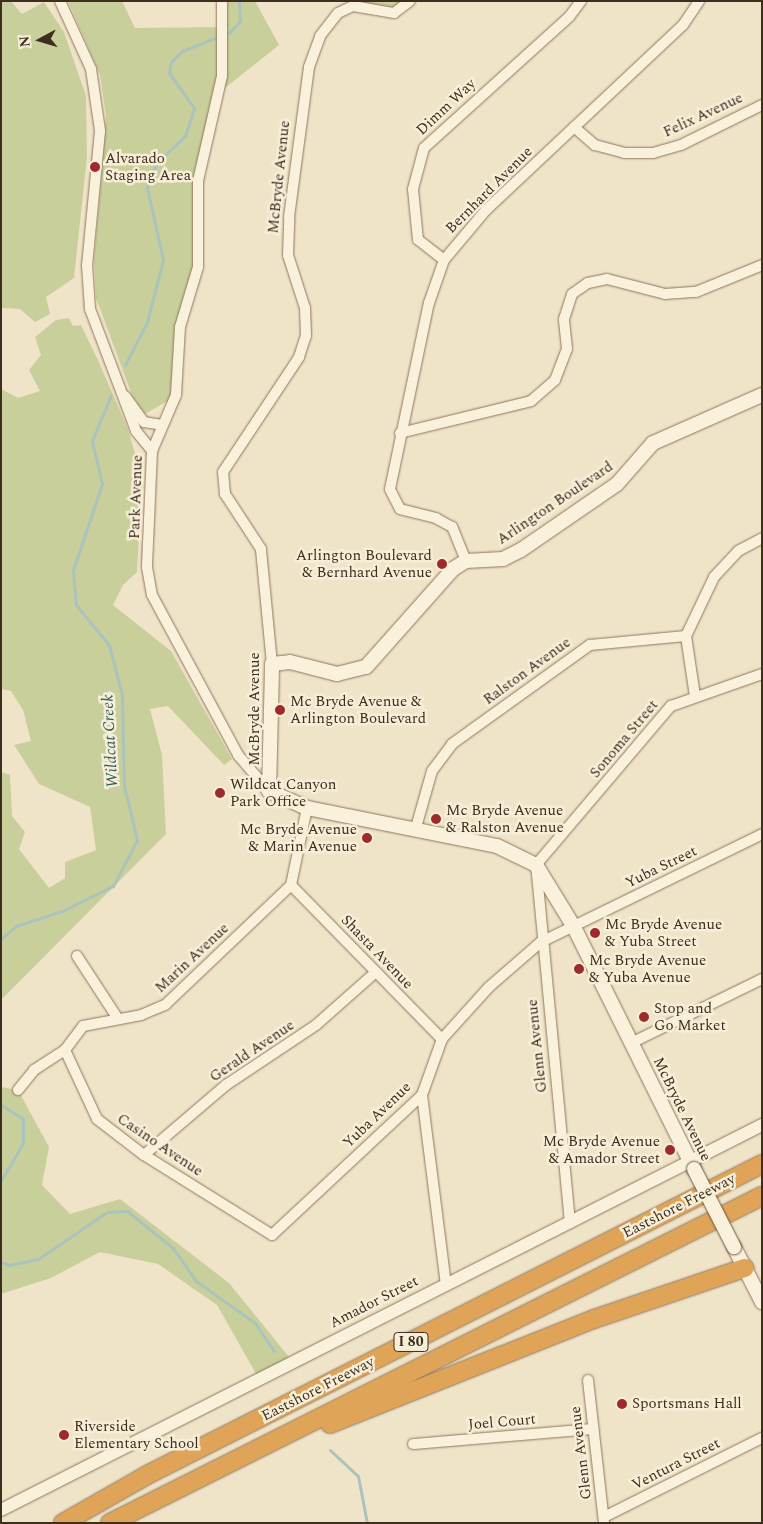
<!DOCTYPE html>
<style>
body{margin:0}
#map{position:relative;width:763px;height:1524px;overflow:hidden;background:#f0e4c8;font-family:Spectral,serif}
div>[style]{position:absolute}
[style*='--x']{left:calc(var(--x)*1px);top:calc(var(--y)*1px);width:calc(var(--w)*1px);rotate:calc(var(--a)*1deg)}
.green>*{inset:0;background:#c9cf9b}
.stream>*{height:3px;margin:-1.5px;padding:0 1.5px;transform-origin:1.5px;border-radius:1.5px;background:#a9c4bc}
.roads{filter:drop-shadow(0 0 1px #8d765c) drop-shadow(0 0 1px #8d765c)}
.minor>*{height:10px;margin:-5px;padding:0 5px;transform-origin:5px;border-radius:5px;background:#faf1dc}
.tertiary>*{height:12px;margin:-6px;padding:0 6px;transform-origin:6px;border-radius:6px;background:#faf1dc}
.secondary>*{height:14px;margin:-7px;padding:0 7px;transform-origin:7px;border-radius:7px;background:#faf1dc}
.motorway>*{height:18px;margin:-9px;padding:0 9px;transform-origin:9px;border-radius:9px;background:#e0a458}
.bridges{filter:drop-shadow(0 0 1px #6f573f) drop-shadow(0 0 1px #6f573f)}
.secondary-bridge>*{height:14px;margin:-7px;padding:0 7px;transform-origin:7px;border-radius:7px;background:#faf1dc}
.dots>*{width:14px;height:14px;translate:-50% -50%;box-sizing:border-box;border:2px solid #f7eed8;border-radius:50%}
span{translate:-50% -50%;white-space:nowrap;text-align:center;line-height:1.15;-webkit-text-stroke:5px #f7eed8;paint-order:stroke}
.shield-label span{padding:1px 4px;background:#f7eed8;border:1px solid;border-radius:4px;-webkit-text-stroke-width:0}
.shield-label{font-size:14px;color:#3d2e20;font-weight:700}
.street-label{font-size:15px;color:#3d2e20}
.poi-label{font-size:15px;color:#3d2e20}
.left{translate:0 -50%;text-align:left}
.right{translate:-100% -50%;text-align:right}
.water-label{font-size:16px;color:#2f5d5a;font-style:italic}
.frame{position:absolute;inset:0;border:2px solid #3d2e20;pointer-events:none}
.north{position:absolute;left:15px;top:15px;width:50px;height:50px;-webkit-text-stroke:4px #f7eed8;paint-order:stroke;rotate:264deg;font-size:14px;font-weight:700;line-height:20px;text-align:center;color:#3d2e20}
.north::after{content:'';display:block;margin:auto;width:18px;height:22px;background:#3d2e20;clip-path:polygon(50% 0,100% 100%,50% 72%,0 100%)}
</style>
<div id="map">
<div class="green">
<div style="clip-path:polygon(1px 1px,11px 1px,22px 14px,44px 2px,64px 32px,86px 96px,87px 157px,74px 278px,46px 297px,50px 314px,35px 322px,20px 309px,1px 308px)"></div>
<div style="clip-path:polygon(68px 1px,122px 1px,135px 28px,224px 27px,223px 1px,255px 1px,279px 45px,220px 92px,202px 182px,203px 268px,184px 328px,178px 395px,145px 414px,133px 398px,96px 298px,94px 262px,106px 116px,100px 75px)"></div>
<div style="clip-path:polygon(352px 1px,410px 1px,394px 13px,353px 6px)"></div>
<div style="clip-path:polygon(69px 318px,73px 326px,81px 325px,98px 360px,128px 429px,142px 478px,137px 572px,123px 585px,113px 605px,171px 651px,232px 759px,224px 765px,168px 706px,150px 709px,162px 755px,166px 834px,1px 1000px,1px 772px,10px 775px,12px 816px,25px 832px,19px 849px,49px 888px,65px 878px,65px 862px,96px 850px,90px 807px,39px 784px,14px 745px,31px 741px,23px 710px,11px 691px,1px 689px,1px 389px,18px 398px,40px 391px,29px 370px,41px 355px,35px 337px,56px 320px)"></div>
<div style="clip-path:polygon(1px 1087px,18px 1090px,49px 1147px,42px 1185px,70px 1214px,120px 1199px,229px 1283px,293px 1362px,259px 1379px,217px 1305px,158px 1264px,100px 1252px,51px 1278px,1px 1294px)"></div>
</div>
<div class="stream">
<div style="--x:125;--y:365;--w:48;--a:-62.9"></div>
<div style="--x:147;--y:322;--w:64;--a:-75.5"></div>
<div style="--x:163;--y:260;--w:75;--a:-102.4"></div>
<div style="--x:147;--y:187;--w:27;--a:-68"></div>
<div style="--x:157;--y:162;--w:38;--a:-43"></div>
<div style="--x:185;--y:136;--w:29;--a:-72"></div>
<div style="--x:194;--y:108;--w:43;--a:-125.5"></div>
<div style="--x:169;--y:73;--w:11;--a:-80"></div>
<div style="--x:171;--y:62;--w:16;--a:-45"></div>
<div style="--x:182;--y:51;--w:52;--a:-21.6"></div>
<div style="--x:230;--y:32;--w:15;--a:-48"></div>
<div style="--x:240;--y:21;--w:20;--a:-93"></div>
<div style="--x:1;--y:939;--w:20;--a:-41"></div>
<div style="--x:16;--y:926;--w:48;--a:-18.1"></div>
<div style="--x:62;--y:911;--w:57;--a:-26.1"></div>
<div style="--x:113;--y:886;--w:52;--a:-62.4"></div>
<div style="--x:137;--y:840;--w:56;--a:-103.5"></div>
<div style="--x:124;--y:786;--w:91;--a:-91.3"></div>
<div style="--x:122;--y:695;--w:52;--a:-104.6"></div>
<div style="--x:109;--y:645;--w:52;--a:-129.5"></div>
<div style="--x:76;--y:605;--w:35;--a:-95"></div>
<div style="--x:73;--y:570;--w:91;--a:-71.4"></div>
<div style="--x:102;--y:484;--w:44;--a:-103.1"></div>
<div style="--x:92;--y:441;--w:50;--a:-67.6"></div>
<div style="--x:1;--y:1105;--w:26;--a:32"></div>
<div style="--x:23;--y:1119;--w:24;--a:90"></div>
<div style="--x:23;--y:1143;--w:44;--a:120.1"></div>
<div style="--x:1;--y:1262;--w:9;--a:21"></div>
<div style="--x:9;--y:1265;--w:30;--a:-12"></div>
<div style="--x:38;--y:1259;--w:83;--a:-34.3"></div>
<div style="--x:107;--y:1212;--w:20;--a:-3"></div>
<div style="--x:127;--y:1211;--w:59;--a:38.8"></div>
<div style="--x:173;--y:1248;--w:40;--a:55.1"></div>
<div style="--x:196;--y:1281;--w:72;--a:35.4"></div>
<div style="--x:255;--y:1323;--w:34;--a:56"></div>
<div style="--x:330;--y:1450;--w:38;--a:43"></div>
<div style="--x:358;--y:1476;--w:48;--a:79.2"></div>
</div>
<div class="roads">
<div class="minor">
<div style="--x:60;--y:1;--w:75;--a:65.5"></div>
<div style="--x:91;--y:69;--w:63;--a:81.7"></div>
<div style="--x:100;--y:131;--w:135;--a:95.5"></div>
<div style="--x:87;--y:265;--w:44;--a:86.1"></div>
<div style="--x:90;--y:309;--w:130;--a:69.3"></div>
<div style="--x:136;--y:431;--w:26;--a:51"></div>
<div style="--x:222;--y:1;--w:75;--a:90"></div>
<div style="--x:222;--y:76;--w:108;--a:102.9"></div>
<div style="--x:198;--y:181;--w:86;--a:90"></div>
<div style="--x:198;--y:267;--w:63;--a:106.7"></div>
<div style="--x:180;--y:327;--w:68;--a:93.4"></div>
<div style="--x:176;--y:395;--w:61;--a:113.2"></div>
<div style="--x:152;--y:451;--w:116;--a:92.5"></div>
<div style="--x:147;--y:567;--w:28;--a:80"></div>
<div style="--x:152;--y:595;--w:182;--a:61.7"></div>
<div style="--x:238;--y:755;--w:48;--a:49.3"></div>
<div style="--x:574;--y:127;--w:28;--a:41"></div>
<div style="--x:595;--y:145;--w:30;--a:15"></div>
<div style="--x:624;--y:153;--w:29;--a:0"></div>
<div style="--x:653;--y:153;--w:29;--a:-16"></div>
<div style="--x:681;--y:145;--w:90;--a:-26.3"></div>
<div style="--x:444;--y:260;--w:33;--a:-142"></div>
<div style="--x:418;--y:240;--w:51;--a:-95.6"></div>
<div style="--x:413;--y:189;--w:42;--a:-75"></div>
<div style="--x:424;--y:148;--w:195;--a:-42.1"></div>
<div style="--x:569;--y:17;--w:20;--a:-53"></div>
<div style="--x:125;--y:396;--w:32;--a:54"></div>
<div style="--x:144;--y:422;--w:18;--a:9"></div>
<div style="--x:400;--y:433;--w:135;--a:-13.7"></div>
<div style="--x:531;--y:401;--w:32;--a:-41"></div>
<div style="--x:555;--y:380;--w:33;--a:-69"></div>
<div style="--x:567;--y:349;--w:30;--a:-96"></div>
<div style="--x:564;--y:319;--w:26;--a:-72"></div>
<div style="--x:572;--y:294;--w:19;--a:-35"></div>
<div style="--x:588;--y:283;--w:19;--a:-12"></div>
<div style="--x:607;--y:279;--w:60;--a:14.5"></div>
<div style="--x:665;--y:294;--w:31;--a:-4"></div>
<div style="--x:696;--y:292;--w:71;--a:-22.2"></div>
<div style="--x:466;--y:561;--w:37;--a:-112"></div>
<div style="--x:452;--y:527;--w:18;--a:-151"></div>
<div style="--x:436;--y:518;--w:37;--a:-166"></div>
<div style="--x:400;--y:509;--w:22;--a:-117"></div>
<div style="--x:390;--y:489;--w:190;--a:-78.2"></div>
<div style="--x:429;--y:303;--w:46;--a:-70.8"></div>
<div style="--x:444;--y:260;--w:65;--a:-50"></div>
<div style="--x:486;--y:210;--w:270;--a:-43.2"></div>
<div style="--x:683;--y:25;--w:29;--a:-56"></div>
<div style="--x:686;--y:636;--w:61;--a:81.5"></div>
<div style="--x:272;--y:664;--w:116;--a:-95.5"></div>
<div style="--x:261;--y:549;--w:66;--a:-123.2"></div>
<div style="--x:225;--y:494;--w:22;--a:-95"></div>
<div style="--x:223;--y:472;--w:138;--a:-56.5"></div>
<div style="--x:299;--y:357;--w:22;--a:-72"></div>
<div style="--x:306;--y:336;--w:28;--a:-92"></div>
<div style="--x:305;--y:308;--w:56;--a:-107.8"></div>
<div style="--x:288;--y:255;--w:38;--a:-88"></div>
<div style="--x:289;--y:217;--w:151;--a:-82.4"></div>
<div style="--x:309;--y:67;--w:33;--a:-70"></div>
<div style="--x:320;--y:36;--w:29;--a:-52"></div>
<div style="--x:338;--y:13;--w:17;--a:-25"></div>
<div style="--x:353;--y:6;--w:42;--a:9.7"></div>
<div style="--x:394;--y:13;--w:20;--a:-37"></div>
<div style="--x:415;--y:831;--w:62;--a:-74.2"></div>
<div style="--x:432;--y:771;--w:34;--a:-53"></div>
<div style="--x:452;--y:744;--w:170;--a:-35.7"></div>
<div style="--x:590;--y:645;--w:96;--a:-5.4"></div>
<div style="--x:686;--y:636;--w:65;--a:-64.6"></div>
<div style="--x:714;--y:577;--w:35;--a:-47"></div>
<div style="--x:738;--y:551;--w:27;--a:-28"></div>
<div style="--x:291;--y:885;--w:216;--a:45.6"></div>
<div style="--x:77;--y:956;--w:75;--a:56.9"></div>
<div style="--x:631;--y:1043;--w:146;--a:-26"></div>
<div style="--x:65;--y:1050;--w:76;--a:65.1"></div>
<div style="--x:97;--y:1119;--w:59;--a:37.5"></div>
<div style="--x:144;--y:1155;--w:151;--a:32"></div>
<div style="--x:272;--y:1235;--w:205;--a:-43"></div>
<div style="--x:422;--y:1095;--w:59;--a:-70.3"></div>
<div style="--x:442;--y:1039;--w:70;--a:-47.9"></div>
<div style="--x:489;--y:987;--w:69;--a:-40.9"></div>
<div style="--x:541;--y:942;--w:246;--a:-26"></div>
<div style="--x:18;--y:1090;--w:26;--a:-51"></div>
<div style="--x:34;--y:1070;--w:37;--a:-33"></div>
<div style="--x:65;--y:1050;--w:30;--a:-53"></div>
<div style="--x:83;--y:1026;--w:59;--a:-10.7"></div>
<div style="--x:141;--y:1015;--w:26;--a:-23"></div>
<div style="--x:165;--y:1005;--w:174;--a:-43.6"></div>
<div style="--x:291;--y:885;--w:79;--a:-78.3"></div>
<div style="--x:422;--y:1095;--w:191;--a:82.8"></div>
<div style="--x:144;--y:1155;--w:108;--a:-40.5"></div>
<div style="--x:226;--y:1085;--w:108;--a:-33.7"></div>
<div style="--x:316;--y:1025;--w:80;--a:-41.5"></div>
<div style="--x:570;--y:1223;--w:360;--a:-95.4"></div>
<div style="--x:536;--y:865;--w:209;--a:-49.7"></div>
<div style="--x:671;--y:706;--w:96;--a:-19.4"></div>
<div style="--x:588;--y:1380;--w:143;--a:83.6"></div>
<div style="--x:413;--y:1444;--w:181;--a:-4.8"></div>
<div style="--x:604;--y:1517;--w:177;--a:-26.6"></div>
</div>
<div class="tertiary">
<div style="--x:1;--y:1510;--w:853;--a:-26.84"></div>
</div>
<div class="secondary">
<div style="--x:694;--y:1169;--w:270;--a:-116.4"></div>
<div style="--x:574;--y:927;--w:73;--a:-121.5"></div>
<div style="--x:536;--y:865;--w:43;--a:-154"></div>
<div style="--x:497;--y:846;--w:194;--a:-168.7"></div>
<div style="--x:307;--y:808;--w:42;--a:-155.9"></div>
<div style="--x:269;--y:791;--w:127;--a:-88.6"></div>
<div style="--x:272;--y:664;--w:18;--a:-6"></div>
<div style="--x:290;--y:662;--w:49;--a:14.3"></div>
<div style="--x:337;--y:674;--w:30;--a:-14"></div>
<div style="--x:366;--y:667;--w:131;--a:-48.4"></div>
<div style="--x:453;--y:569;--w:15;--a:-32"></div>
<div style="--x:466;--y:561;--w:37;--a:-3"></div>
<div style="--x:503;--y:559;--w:20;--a:-27"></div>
<div style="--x:521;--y:550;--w:116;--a:-34.5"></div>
<div style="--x:617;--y:484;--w:55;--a:-48.7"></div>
<div style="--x:653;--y:443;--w:119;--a:-23.8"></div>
<div style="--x:734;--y:1247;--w:62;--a:63"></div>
</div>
<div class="motorway">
<div style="--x:330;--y:1424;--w:284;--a:-21.7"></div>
<div style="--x:594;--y:1319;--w:159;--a:-18.7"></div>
<div style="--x:63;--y:1523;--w:99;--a:-29.7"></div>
<div style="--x:149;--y:1474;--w:687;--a:-26.83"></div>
<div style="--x:110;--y:1523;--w:729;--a:-26.64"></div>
</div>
</div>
<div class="bridges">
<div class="secondary-bridge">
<div style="--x:694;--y:1169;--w:88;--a:62.9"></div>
</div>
</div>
<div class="dots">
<div style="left:95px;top:167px;background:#9e2a2b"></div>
<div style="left:442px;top:564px;background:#9e2a2b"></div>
<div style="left:280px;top:710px;background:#9e2a2b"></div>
<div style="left:220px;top:793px;background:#9e2a2b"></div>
<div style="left:436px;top:819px;background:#9e2a2b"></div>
<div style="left:367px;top:838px;background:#9e2a2b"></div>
<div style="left:595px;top:933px;background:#9e2a2b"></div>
<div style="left:579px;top:969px;background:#9e2a2b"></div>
<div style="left:644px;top:1017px;background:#9e2a2b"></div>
<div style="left:670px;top:1150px;background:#9e2a2b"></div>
<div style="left:622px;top:1404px;background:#9e2a2b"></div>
<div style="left:64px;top:1435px;background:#9e2a2b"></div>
</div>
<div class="shield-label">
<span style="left:411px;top:1342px">I 80</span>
</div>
<div class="street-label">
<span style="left:446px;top:107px;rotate:-43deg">Dimm Way</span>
<span style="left:703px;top:115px;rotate:-25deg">Felix Avenue</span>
<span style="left:279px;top:177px;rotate:-84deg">McBryde Avenue</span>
<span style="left:489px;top:190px;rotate:-45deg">Bernhard Avenue</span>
<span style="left:136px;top:497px;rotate:-88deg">Park Avenue</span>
<span style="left:555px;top:503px;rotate:-34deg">Arlington Boulevard</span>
<span style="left:527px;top:671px;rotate:-36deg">Ralston Avenue</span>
<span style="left:255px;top:709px;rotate:-90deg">McBryde Avenue</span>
<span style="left:624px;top:739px;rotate:-50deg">Sonoma Street</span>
<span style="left:661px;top:867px;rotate:-26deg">Yuba Street</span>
<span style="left:377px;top:952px;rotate:46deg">Shasta Avenue</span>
<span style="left:192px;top:958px;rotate:-43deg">Marin Avenue</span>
<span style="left:537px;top:1046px;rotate:-96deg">Glenn Avenue</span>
<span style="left:252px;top:1051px;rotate:-34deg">Gerald Avenue</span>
<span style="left:682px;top:1109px;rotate:64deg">McBryde Avenue</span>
<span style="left:377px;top:1115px;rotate:-44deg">Yuba Avenue</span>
<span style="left:160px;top:1145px;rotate:34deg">Casino Avenue</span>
<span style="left:679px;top:1206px;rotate:-27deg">Eastshore Freeway</span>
<span style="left:374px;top:1302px;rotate:-27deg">Amador Street</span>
<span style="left:318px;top:1389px;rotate:-27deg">Eastshore Freeway</span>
<span style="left:502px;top:1422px;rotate:-5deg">Joel Court</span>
<span style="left:581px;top:1453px;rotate:-97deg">Glenn Avenue</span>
<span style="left:676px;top:1464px;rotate:-27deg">Ventura Street</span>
</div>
<div class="poi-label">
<span class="left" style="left:105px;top:167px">Alvarado<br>Staging Area</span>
<span class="right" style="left:432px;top:564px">Arlington Boulevard<br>&amp; Bernhard Avenue</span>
<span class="left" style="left:290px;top:710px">Mc Bryde Avenue &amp;<br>Arlington Boulevard</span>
<span class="left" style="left:230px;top:793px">Wildcat Canyon<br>Park Office</span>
<span class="left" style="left:446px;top:819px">Mc Bryde Avenue<br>&amp; Ralston Avenue</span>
<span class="right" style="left:357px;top:838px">Mc Bryde Avenue<br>&amp; Marin Avenue</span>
<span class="left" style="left:605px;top:933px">Mc Bryde Avenue<br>&amp; Yuba Street</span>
<span class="left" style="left:589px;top:969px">Mc Bryde Avenue<br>&amp; Yuba Avenue</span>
<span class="left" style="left:654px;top:1017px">Stop and<br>Go Market</span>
<span class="right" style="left:660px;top:1150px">Mc Bryde Avenue<br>&amp; Amador Street</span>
<span class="left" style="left:632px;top:1404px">Sportsmans Hall</span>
<span class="left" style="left:74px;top:1435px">Riverside<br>Elementary School</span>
</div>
<div class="water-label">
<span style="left:110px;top:741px;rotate:-93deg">Wildcat Creek</span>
</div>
<div class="frame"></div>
<div class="north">N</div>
</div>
